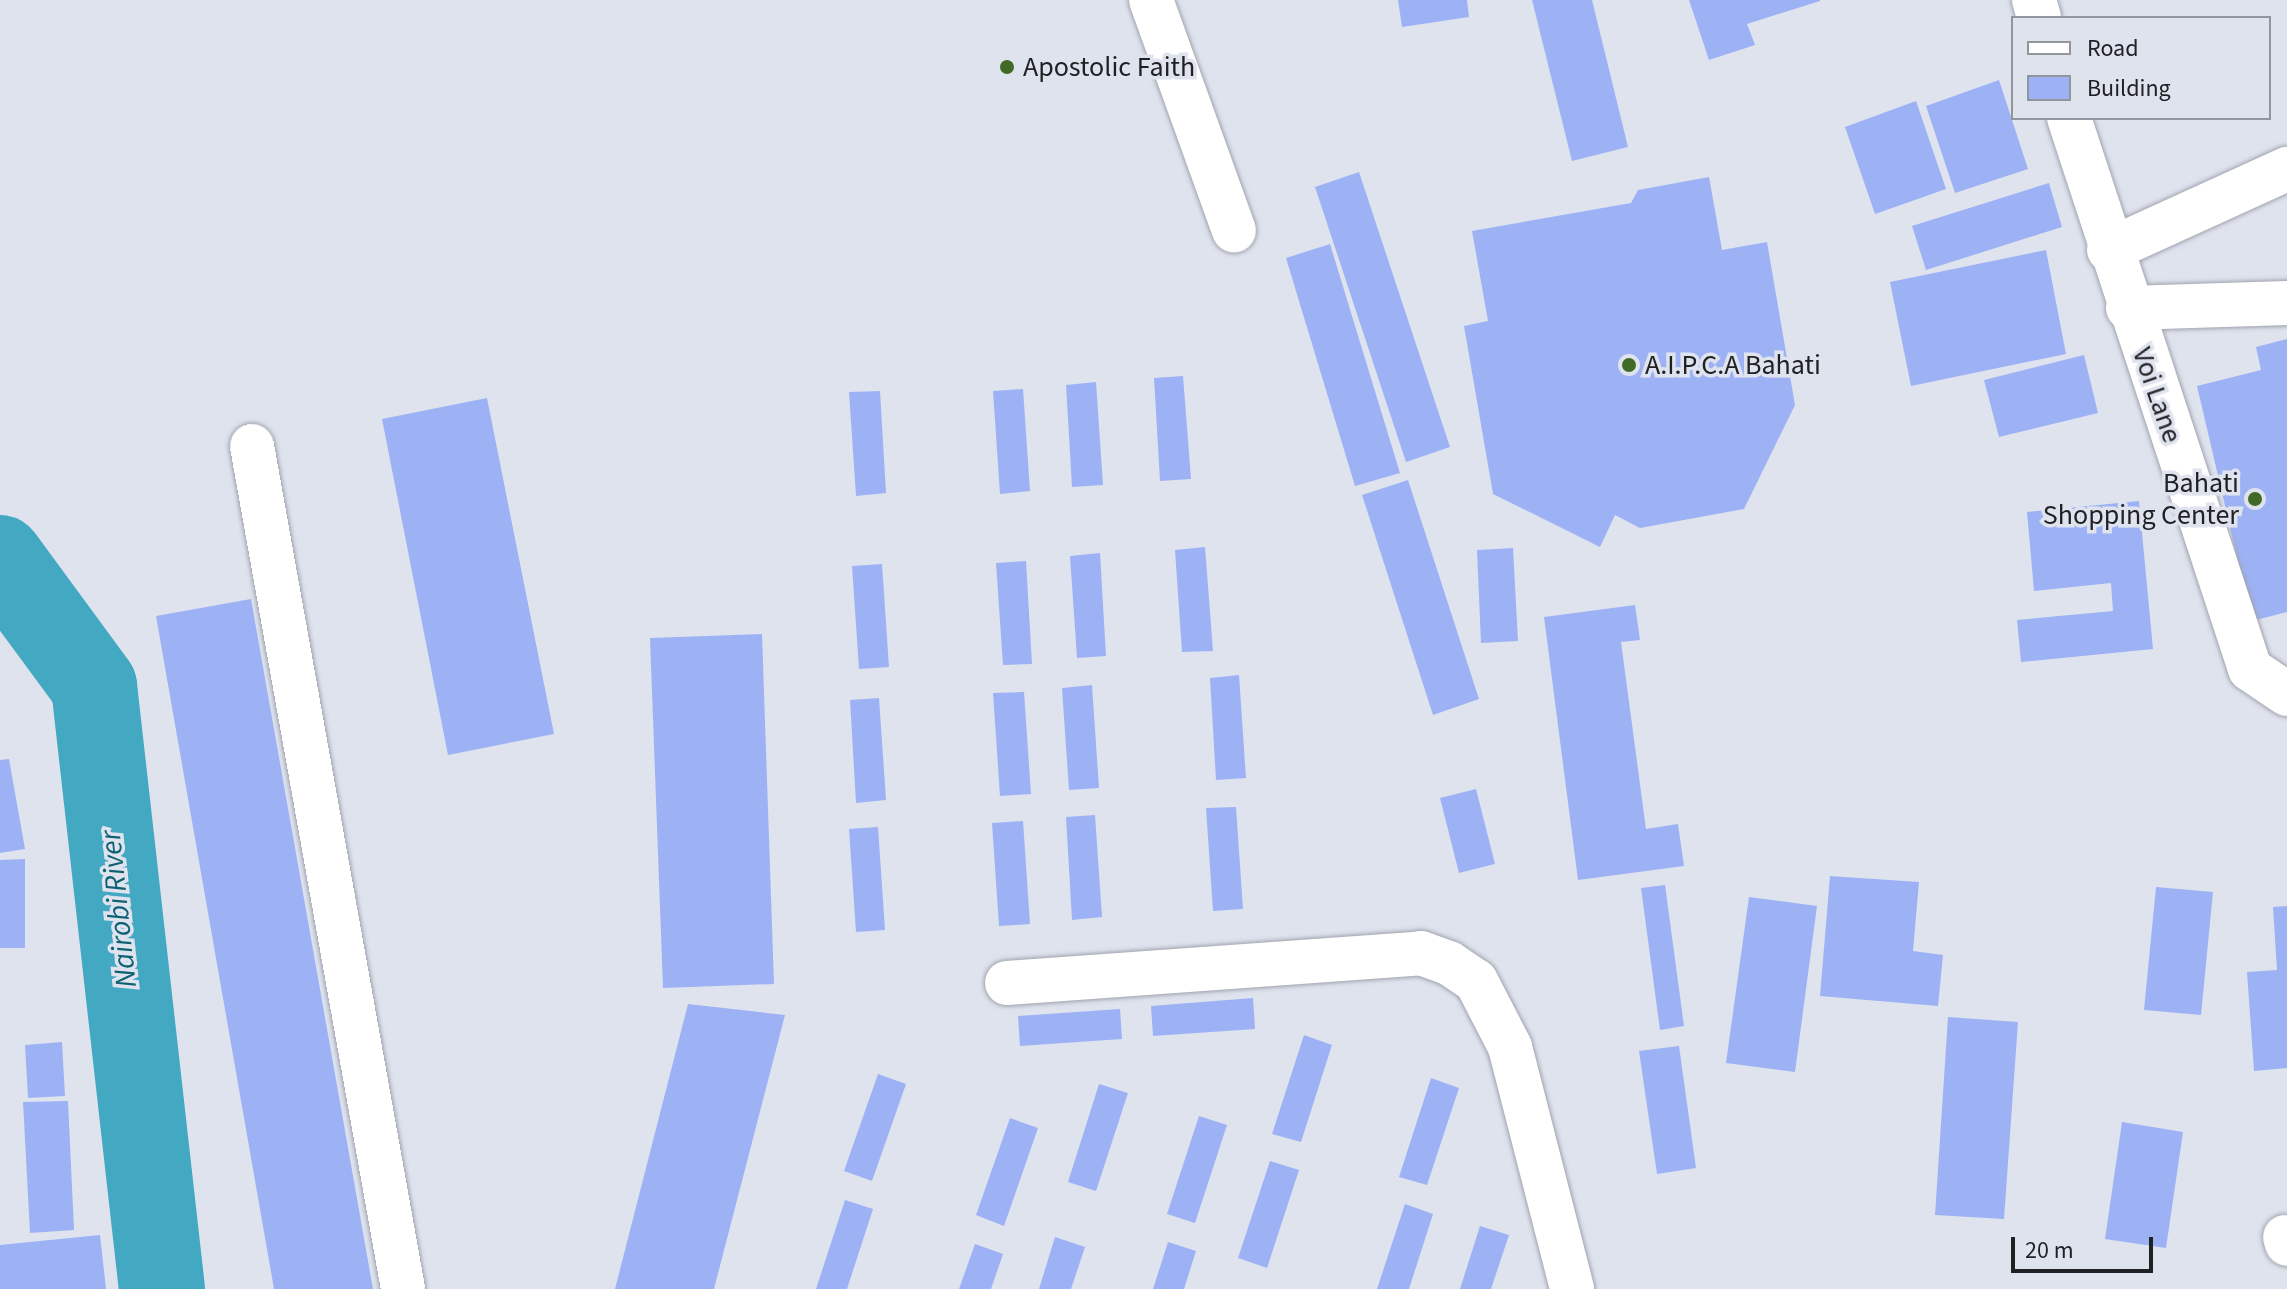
<!DOCTYPE html>
<style>
body{margin:0}
#map{position:relative;width:2287px;height:1289px;overflow:hidden;background:#dfe3ee;font-family:"Source Sans 3",sans-serif}
div>[style]{position:absolute}
[style*='--x']{left:calc(var(--x)*1px);top:calc(var(--y)*1px);width:calc(var(--w)*1px);rotate:calc(var(--a)*1deg)}
.river>*{height:86px;margin:-43px;padding:0 43px;transform-origin:43px;border-radius:43px;background:#43a8c2}
.building>*{inset:0;background:#9db2f5}
.roads{filter:drop-shadow(0 0 2px #a0a4ae) drop-shadow(0 0 2px #a0a4ae)}
.minor>*{height:44px;margin:-22px;padding:0 22px;transform-origin:22px;border-radius:22px;background:#fff}
.dots>*{width:22px;height:22px;translate:-50% -50%;box-sizing:border-box;border:4px solid #dfe3ee;border-radius:50%}
span{translate:-50% -50%;white-space:nowrap;text-align:center;line-height:1.15;-webkit-text-stroke:7px #dfe3ee;paint-order:stroke}
.poi-label{font-size:28px;color:#202125}
.left{translate:0 -50%;text-align:left}
.right{translate:-100% -50%;text-align:right}
.street-label{font-size:28px;color:#202125}
.water-label{font-size:30px;color:#0d6173;font-style:italic}
.legend{position:absolute;left:2011px;top:16px;width:260px;height:104px;box-sizing:border-box;background:#dfe3ee;border:2px solid #93959e;margin:0;padding:10px 14px;list-style:none;font-size:24px;color:#202125}
.legend li{display:flex;align-items:center;gap:16px;height:40px}
.legend b{width:40px;border:2px solid #93959e}
.scale{position:absolute;left:2011px;top:1237px;width:142px;height:36px;box-sizing:border-box;border:4px solid #202125;border-top:0;padding-left:10px;font-size:24px;line-height:28px;white-space:nowrap;color:#202125;-webkit-text-stroke:6px #dfe3ee;paint-order:stroke}
</style>
<div id="map">
<div class="river">
<div style="--x:0;--y:558;--w:159;--a:53.7"></div>
<div style="--x:94;--y:686;--w:607;--a:83.57"></div>
</div>
<div class="building">
<div style="clip-path:polygon(1398px 0,1467px 0,1469px 17px,1402px 27px)"></div>
<div style="clip-path:polygon(1532px 0,1592px 0,1628px 147px,1572px 161px)"></div>
<div style="clip-path:polygon(1689px 0,1820px 0,1820px 1px,1747px 24px,1755px 45px,1709px 60px)"></div>
<div style="clip-path:polygon(1999px 80px,2028px 169px,1955px 193px,1926px 106px)"></div>
<div style="clip-path:polygon(1916px 101px,1946px 189px,1875px 214px,1845px 127px)"></div>
<div style="clip-path:polygon(1359px 172px,1450px 447px,1406px 462px,1315px 187px)"></div>
<div style="clip-path:polygon(1709px 177px,1722px 250px,1767px 242px,1795px 405px,1744px 509px,1640px 528px,1615px 515px,1600px 547px,1493px 494px,1464px 326px,1488px 321px,1472px 231px,1631px 203px,1638px 190px)"></div>
<div style="clip-path:polygon(2049px 183px,2062px 227px,1926px 270px,1912px 226px)"></div>
<div style="clip-path:polygon(1330px 244px,1400px 473px,1355px 486px,1286px 258px)"></div>
<div style="clip-path:polygon(2046px 250px,2066px 354px,1911px 386px,1890px 282px)"></div>
<div style="clip-path:polygon(2287px 339px,2287px 612px,2252px 621px,2197px 386px,2261px 370px,2256px 347px)"></div>
<div style="clip-path:polygon(2084px 355px,2098px 413px,1999px 437px,1984px 380px)"></div>
<div style="clip-path:polygon(1183px 376px,1191px 479px,1160px 481px,1154px 378px)"></div>
<div style="clip-path:polygon(1096px 382px,1103px 485px,1072px 487px,1066px 385px)"></div>
<div style="clip-path:polygon(1023px 389px,1030px 491px,1000px 494px,993px 391px)"></div>
<div style="clip-path:polygon(880px 391px,886px 493px,856px 496px,849px 392px)"></div>
<div style="clip-path:polygon(487px 398px,554px 734px,448px 755px,382px 419px)"></div>
<div style="clip-path:polygon(1408px 480px,1479px 699px,1433px 715px,1362px 495px)"></div>
<div style="clip-path:polygon(2139px 501px,2153px 649px,2021px 662px,2017px 620px,2113px 611px,2111px 583px,2034px 591px,2027px 512px)"></div>
<div style="clip-path:polygon(1205px 547px,1213px 651px,1182px 652px,1175px 550px)"></div>
<div style="clip-path:polygon(1513px 548px,1518px 641px,1481px 643px,1477px 550px)"></div>
<div style="clip-path:polygon(1100px 553px,1106px 656px,1077px 658px,1070px 556px)"></div>
<div style="clip-path:polygon(1026px 561px,1032px 664px,1003px 665px,996px 563px)"></div>
<div style="clip-path:polygon(882px 564px,889px 667px,859px 669px,852px 566px)"></div>
<div style="clip-path:polygon(251px 599px,373px 1289px,274px 1289px,156px 616px)"></div>
<div style="clip-path:polygon(1635px 605px,1640px 640px,1621px 642px,1646px 829px,1678px 824px,1684px 866px,1578px 880px,1544px 617px)"></div>
<div style="clip-path:polygon(762px 634px,774px 984px,663px 988px,650px 638px)"></div>
<div style="clip-path:polygon(1239px 675px,1246px 778px,1216px 780px,1210px 678px)"></div>
<div style="clip-path:polygon(1092px 685px,1099px 788px,1069px 790px,1062px 688px)"></div>
<div style="clip-path:polygon(1024px 692px,1031px 794px,1000px 796px,993px 693px)"></div>
<div style="clip-path:polygon(879px 698px,886px 800px,856px 803px,850px 700px)"></div>
<div style="clip-path:polygon(9px 759px,25px 849px,0 853px,0 760px)"></div>
<div style="clip-path:polygon(1476px 789px,1495px 864px,1459px 873px,1440px 798px)"></div>
<div style="clip-path:polygon(1236px 807px,1243px 909px,1213px 911px,1206px 808px)"></div>
<div style="clip-path:polygon(1095px 815px,1102px 917px,1072px 920px,1066px 817px)"></div>
<div style="clip-path:polygon(1023px 821px,1030px 924px,999px 926px,992px 823px)"></div>
<div style="clip-path:polygon(878px 827px,885px 930px,856px 932px,849px 829px)"></div>
<div style="clip-path:polygon(25px 859px,25px 948px,0 948px,0 860px)"></div>
<div style="clip-path:polygon(1830px 876px,1919px 882px,1913px 951px,1943px 955px,1938px 1006px,1820px 996px)"></div>
<div style="clip-path:polygon(1665px 885px,1684px 1026px,1660px 1030px,1641px 888px)"></div>
<div style="clip-path:polygon(2156px 887px,2213px 892px,2201px 1015px,2144px 1010px)"></div>
<div style="clip-path:polygon(1749px 897px,1817px 906px,1795px 1072px,1726px 1063px)"></div>
<div style="clip-path:polygon(2287px 906px,2287px 1068px,2254px 1071px,2247px 972px,2277px 970px,2273px 907px)"></div>
<div style="clip-path:polygon(1253px 998px,1255px 1029px,1153px 1036px,1151px 1006px)"></div>
<div style="clip-path:polygon(688px 1004px,785px 1015px,714px 1289px,615px 1289px)"></div>
<div style="clip-path:polygon(1120px 1009px,1122px 1039px,1020px 1046px,1018px 1016px)"></div>
<div style="clip-path:polygon(1948px 1017px,2018px 1022px,2004px 1219px,1935px 1215px)"></div>
<div style="clip-path:polygon(1304px 1035px,1332px 1045px,1301px 1142px,1272px 1134px)"></div>
<div style="clip-path:polygon(62px 1042px,65px 1096px,28px 1098px,25px 1045px)"></div>
<div style="clip-path:polygon(1679px 1046px,1696px 1168px,1657px 1174px,1639px 1051px)"></div>
<div style="clip-path:polygon(878px 1074px,906px 1084px,872px 1181px,844px 1171px)"></div>
<div style="clip-path:polygon(1431px 1078px,1459px 1088px,1427px 1185px,1399px 1177px)"></div>
<div style="clip-path:polygon(1099px 1084px,1128px 1093px,1096px 1191px,1068px 1182px)"></div>
<div style="clip-path:polygon(68px 1101px,74px 1230px,30px 1233px,23px 1102px)"></div>
<div style="clip-path:polygon(1199px 1116px,1227px 1125px,1195px 1223px,1167px 1214px)"></div>
<div style="clip-path:polygon(1010px 1118px,1038px 1128px,1004px 1226px,976px 1215px)"></div>
<div style="clip-path:polygon(2122px 1122px,2183px 1132px,2166px 1248px,2105px 1239px)"></div>
<div style="clip-path:polygon(1270px 1161px,1299px 1170px,1267px 1268px,1238px 1258px)"></div>
<div style="clip-path:polygon(845px 1200px,873px 1209px,847px 1289px,816px 1289px)"></div>
<div style="clip-path:polygon(1405px 1204px,1433px 1214px,1409px 1289px,1377px 1289px)"></div>
<div style="clip-path:polygon(1480px 1226px,1509px 1235px,1491px 1289px,1460px 1289px)"></div>
<div style="clip-path:polygon(100px 1235px,106px 1289px,0 1289px,0 1245px)"></div>
<div style="clip-path:polygon(1055px 1237px,1085px 1247px,1071px 1289px,1039px 1289px)"></div>
<div style="clip-path:polygon(1168px 1242px,1196px 1251px,1184px 1289px,1153px 1289px)"></div>
<div style="clip-path:polygon(975px 1244px,1003px 1254px,991px 1289px,959px 1289px)"></div>
</div>
<div class="roads">
<div class="minor">
<div style="--x:1151;--y:0;--w:245;--a:70.2"></div>
<div style="--x:2034;--y:0;--w:19;--a:74"></div>
<div style="--x:2069;--y:118;--w:580;--a:71.81"></div>
<div style="--x:2250;--y:669;--w:45;--a:34"></div>
<div style="--x:2109;--y:250;--w:196;--a:-24.5"></div>
<div style="--x:2128;--y:308;--w:159;--a:-1.8"></div>
<div style="--x:252;--y:446;--w:856;--a:79.84"></div>
<div style="--x:1007;--y:983;--w:415;--a:-4.1"></div>
<div style="--x:1421;--y:953;--w:30;--a:20"></div>
<div style="--x:1449;--y:963;--w:32;--a:34"></div>
<div style="--x:1476;--y:981;--w:74;--a:62.7"></div>
<div style="--x:1510;--y:1047;--w:250;--a:75.6"></div>
<div style="--x:2285;--y:1237;--w:7;--a:74"></div>
</div>
</div>
<div class="dots">
<div style="left:1007px;top:67px;background:#416a26"></div>
<div style="left:1629px;top:365px;background:#416a26"></div>
<div style="left:2255px;top:499px;background:#416a26"></div>
</div>
<div class="poi-label">
<span class="left" style="left:1023px;top:67px">Apostolic Faith</span>
<span class="left" style="left:1645px;top:365px">A.I.P.C.A Bahati</span>
<span class="right" style="left:2239px;top:499px">Bahati<br>Shopping Center</span>
</div>
<div class="street-label">
<span style="left:2157px;top:395px;rotate:71deg">Voi Lane</span>
</div>
<div class="water-label">
<span style="left:119px;top:909px;rotate:-96deg">Nairobi River</span>
</div>
<ul class="legend">
<li><b style="height:10px;background:#fff"></b>Road</li>
<li><b style="height:22px;background:#9db2f5"></b>Building</li>
</ul>
<div class="scale">20 m</div>
</div>
